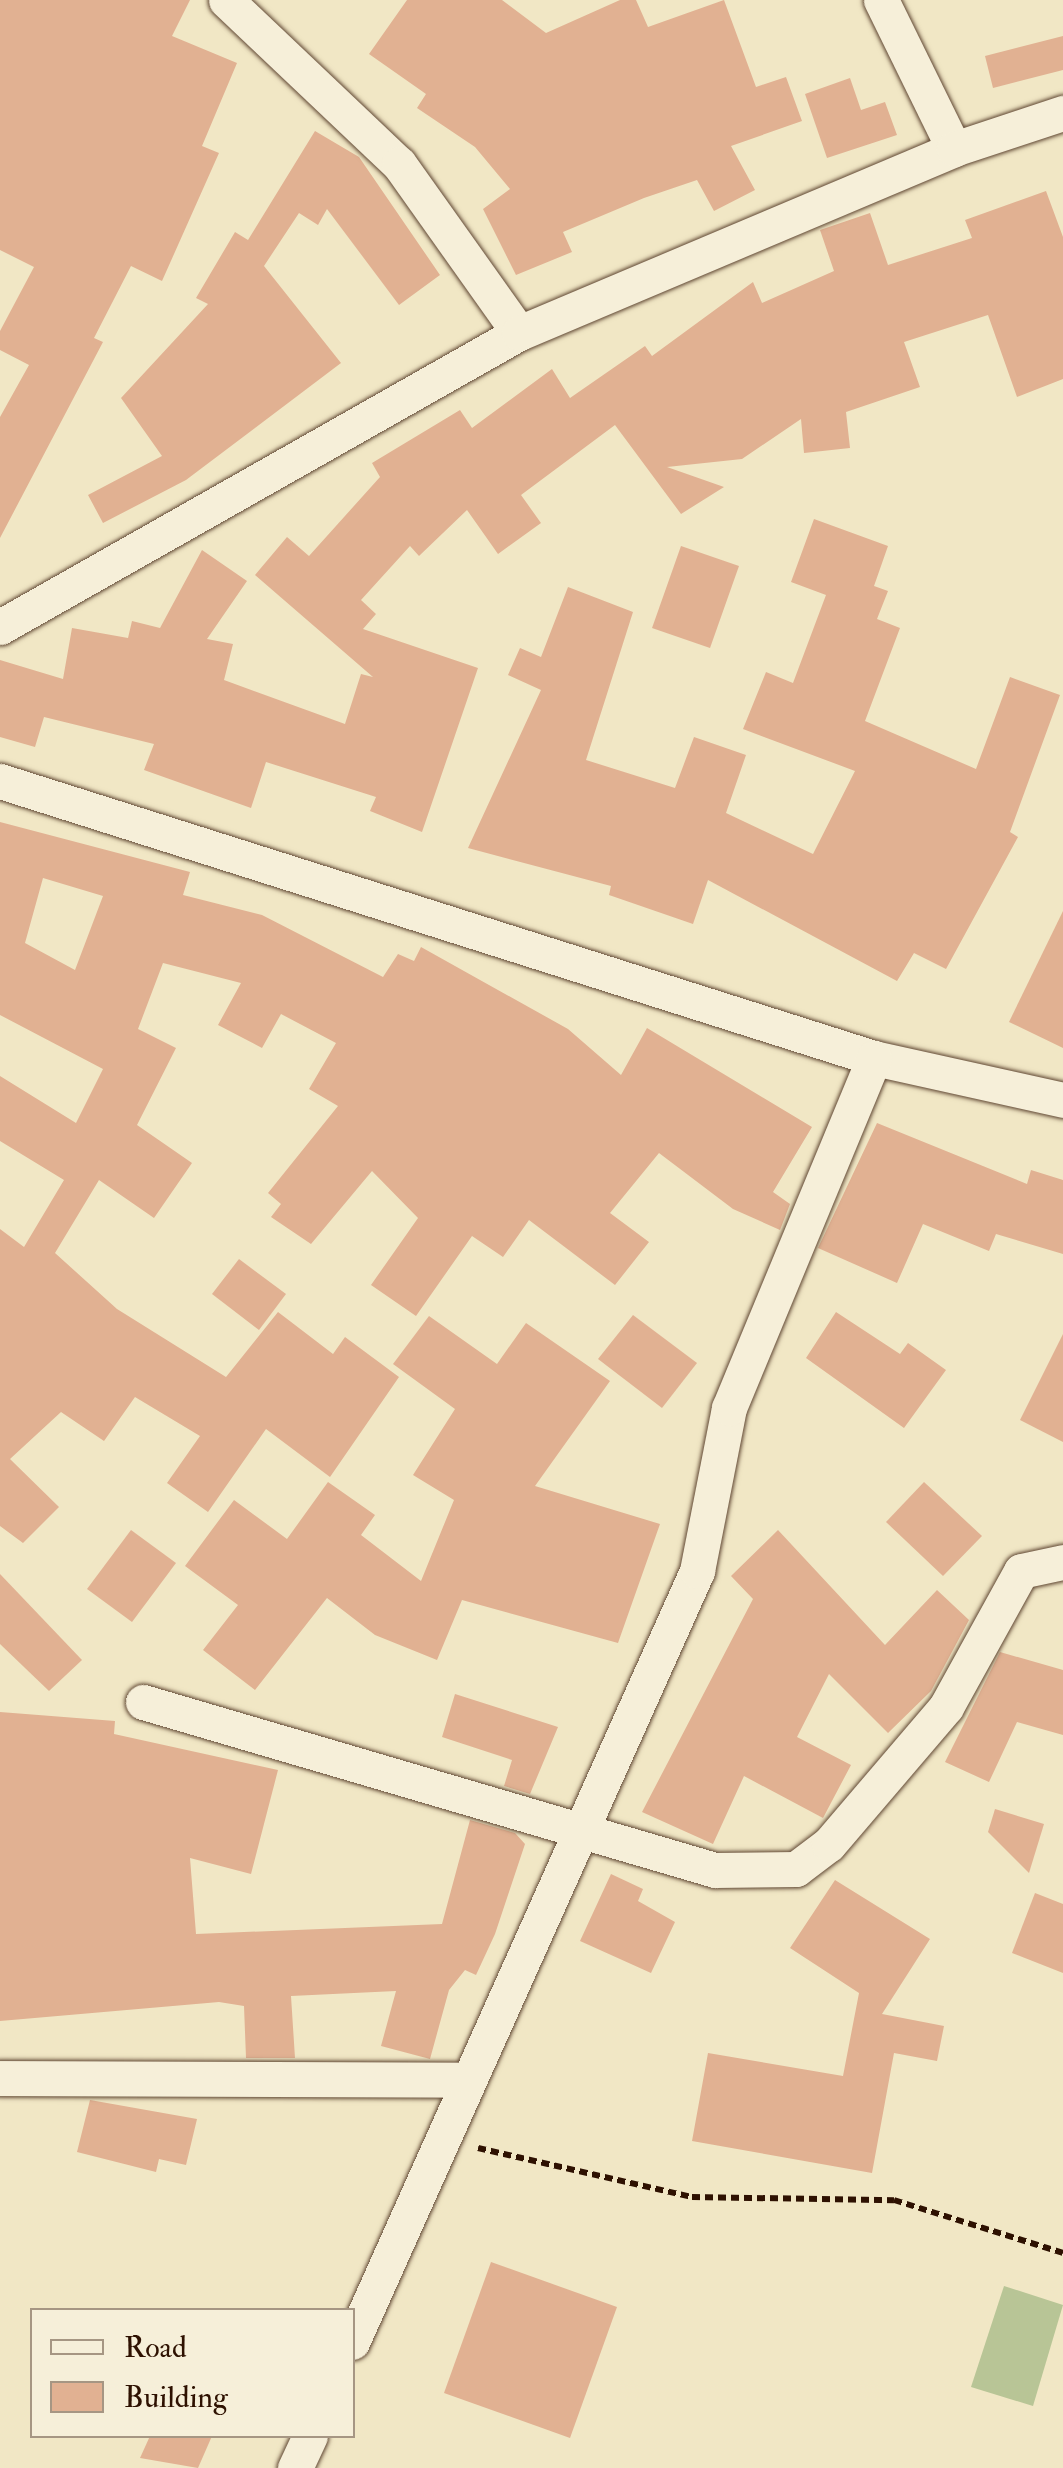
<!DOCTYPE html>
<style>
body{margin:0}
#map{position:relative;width:1063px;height:2468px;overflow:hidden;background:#f1e7c5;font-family:"IM FELL Double Pica",serif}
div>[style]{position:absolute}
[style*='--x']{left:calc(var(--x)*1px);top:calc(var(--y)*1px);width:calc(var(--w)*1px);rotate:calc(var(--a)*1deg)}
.green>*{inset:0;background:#b8c596}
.building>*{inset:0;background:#e1b192}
.path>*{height:6px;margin-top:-3px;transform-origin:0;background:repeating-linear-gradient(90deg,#2e1101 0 8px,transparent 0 13px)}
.roads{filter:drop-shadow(0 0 2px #5f4632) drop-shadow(0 0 2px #5f4632)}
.street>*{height:35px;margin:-17.5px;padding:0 17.5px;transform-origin:17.5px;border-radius:17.5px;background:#f6efd9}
span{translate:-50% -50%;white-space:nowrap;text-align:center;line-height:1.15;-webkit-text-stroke:8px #f6efd9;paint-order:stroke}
.legend{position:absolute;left:30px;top:2308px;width:325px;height:130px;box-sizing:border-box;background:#f6efd9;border:2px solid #a69683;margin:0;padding:12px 18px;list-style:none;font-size:30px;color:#2e1101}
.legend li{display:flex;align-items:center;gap:20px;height:50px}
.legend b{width:50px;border:2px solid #a69683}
</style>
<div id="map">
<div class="green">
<div style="clip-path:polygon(1004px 2286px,1063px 2305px,1033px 2406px,971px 2387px)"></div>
</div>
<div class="building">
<div style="clip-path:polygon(0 0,190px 0,172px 36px,237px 63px,202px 146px,219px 153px,162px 281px,131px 266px,94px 338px,103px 342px,0 538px,0 417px,29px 365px,0 350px,0 331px,34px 267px,0 250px)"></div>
<div style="clip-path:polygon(407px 0,502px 0,546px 33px,620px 0,636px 0,648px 27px,724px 0,756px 87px,786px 77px,802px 121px,731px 146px,755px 190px,714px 211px,697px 180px,644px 198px,563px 232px,572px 252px,516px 275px,483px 209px,510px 189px,475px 147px,417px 108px,426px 94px,369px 54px)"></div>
<div style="clip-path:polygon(1063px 36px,1063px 70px,993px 88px,985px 56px)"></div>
<div style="clip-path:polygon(850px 78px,861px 110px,885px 102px,897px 135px,827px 158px,805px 94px)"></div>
<div style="clip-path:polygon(315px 131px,359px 157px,440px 275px,399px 305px,327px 209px,318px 225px,299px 213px,264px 266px,341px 363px,186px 480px,103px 523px,88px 495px,162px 456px,121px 398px,208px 304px,196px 298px,235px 232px,248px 240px)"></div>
<div style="clip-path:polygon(1046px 191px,1063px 237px,1063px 379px,1017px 397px,988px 315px,904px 342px,920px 387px,846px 412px,850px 448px,804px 453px,801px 419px,742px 459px,667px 467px,724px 487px,681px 514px,615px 425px,521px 495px,541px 523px,498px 554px,467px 510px,419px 556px,410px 546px,361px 600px,376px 614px,363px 629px,478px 668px,422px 832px,370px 811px,376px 797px,266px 762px,251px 808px,144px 770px,154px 744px,44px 717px,35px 747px,0 737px,0 660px,63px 679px,72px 628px,128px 638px,132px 621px,160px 628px,202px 550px,247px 581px,207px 639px,233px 644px,224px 680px,345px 724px,361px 674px,373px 677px,255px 575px,287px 537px,309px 556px,380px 477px,372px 463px,460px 410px,472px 428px,552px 369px,570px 398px,645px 346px,652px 356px,753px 282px,762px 303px,834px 271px,820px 230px,870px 213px,888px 265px,972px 238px,965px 220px)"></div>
<div style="clip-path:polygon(814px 519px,888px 546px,874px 586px,888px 591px,877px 619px,900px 628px,865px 721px,976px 769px,1010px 677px,1060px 695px,1010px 832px,1018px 837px,946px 969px,914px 953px,897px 981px,708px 880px,693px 924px,609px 895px,611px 886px,468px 848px,541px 690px,508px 675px,520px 648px,541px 657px,568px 587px,633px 612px,586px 760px,675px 788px,694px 737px,746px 755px,726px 813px,813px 854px,855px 771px,743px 729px,766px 672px,793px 683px,826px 595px,791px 582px)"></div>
<div style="clip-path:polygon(681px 546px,739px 566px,710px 648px,652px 628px)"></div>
<div style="clip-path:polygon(evenodd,0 822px,190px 872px,183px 895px,262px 915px,383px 977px,398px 954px,414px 961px,421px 947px,568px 1029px,621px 1075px,647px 1028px,812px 1127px,773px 1192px,790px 1204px,780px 1230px,733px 1209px,659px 1153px,610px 1213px,649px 1242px,615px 1285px,529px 1220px,503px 1257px,472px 1236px,416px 1316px,371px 1285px,418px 1218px,372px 1171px,311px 1244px,271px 1217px,281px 1204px,268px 1193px,338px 1106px,309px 1089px,336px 1043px,281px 1014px,262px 1048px,218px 1025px,241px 983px,163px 963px,138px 1029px,176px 1048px,137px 1125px,192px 1163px,154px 1218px,99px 1180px,55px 1253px,117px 1309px,226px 1377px,278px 1312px,333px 1354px,345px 1337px,399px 1377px,330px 1477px,266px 1429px,208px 1512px,167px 1483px,200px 1436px,135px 1397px,104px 1441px,61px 1412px,10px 1459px,59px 1507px,23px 1543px,0 1526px,0 1229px,24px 1247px,64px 1180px,0 1141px,0 1076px,76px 1123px,103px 1069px,0 1015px,0 822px,43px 878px,103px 896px,75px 970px,25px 943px,43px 878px)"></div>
<div style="clip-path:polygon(1063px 911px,1063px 1048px,1009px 1022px)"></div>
<div style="clip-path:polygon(877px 1123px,1027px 1184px,1031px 1170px,1063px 1180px,1063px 1254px,996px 1234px,989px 1251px,923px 1224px,897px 1283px,818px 1248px)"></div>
<div style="clip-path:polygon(239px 1259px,286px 1294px,259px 1330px,212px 1294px)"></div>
<div style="clip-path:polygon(836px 1312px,900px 1354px,908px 1343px,946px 1370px,904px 1428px,806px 1358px)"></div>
<div style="clip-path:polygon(633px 1315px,697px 1363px,662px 1408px,598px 1359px)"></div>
<div style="clip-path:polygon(429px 1316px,497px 1364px,526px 1323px,610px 1381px,535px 1486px,660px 1524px,618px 1643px,462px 1600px,437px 1660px,375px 1635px,327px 1598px,255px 1690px,203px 1650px,238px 1605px,185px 1566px,234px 1500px,287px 1539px,328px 1482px,375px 1515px,361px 1535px,421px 1581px,454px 1500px,413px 1475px,455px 1409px,393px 1364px)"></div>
<div style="clip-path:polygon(1063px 1334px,1063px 1442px,1020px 1420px)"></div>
<div style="clip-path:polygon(924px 1482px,982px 1536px,943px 1576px,886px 1522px)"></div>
<div style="clip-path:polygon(131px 1530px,176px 1563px,132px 1622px,87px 1589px)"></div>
<div style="clip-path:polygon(778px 1530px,885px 1645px,937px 1590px,969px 1620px,931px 1691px,888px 1733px,829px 1674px,797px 1737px,851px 1765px,823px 1818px,744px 1776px,713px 1844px,642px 1812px,753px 1599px,731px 1576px)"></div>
<div style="clip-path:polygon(0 1574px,82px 1660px,49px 1691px,0 1644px)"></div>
<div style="clip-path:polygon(1000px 1652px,1063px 1670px,1063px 1735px,1017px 1722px,989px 1782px,945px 1762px)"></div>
<div style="clip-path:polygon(455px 1694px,558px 1727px,530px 1794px,504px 1786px,512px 1760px,442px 1737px)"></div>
<div style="clip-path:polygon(0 1712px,115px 1721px,114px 1734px,278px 1770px,251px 1874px,190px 1858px,196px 1934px,442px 1924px,470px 1820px,515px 1833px,525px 1844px,495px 1934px,476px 1975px,465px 1970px,449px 1990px,430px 2059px,381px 2046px,396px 1991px,291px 1996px,295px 2058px,246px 2058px,244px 2006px,219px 2002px,0 2021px)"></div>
<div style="clip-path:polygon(995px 1809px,1044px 1824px,1029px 1873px,988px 1832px)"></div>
<div style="clip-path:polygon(611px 1874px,643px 1889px,638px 1901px,675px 1922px,651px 1973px,580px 1941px)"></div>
<div style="clip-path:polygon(835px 1880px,930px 1939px,882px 2014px,944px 2026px,937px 2061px,894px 2053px,872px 2173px,692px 2141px,708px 2053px,843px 2076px,859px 1993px,790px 1948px)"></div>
<div style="clip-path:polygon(1035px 1893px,1063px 1904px,1063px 1973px,1012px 1953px)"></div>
<div style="clip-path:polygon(90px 2100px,197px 2119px,186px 2165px,159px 2159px,156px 2172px,77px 2152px)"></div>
<div style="clip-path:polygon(491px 2262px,617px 2307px,570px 2438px,444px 2393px)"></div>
<div style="clip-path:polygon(150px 2436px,212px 2436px,198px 2468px,140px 2458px)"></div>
</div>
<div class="path">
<div style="--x:478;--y:2148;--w:220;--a:12.9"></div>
<div style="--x:692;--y:2197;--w:202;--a:0.9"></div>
<div style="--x:894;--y:2200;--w:177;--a:17.4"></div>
</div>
<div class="roads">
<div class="street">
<div style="--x:226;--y:0;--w:238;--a:43.5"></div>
<div style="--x:399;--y:164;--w:207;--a:54.6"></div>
<div style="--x:881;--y:0;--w:166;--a:63.9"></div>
<div style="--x:0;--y:627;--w:596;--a:-29.53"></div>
<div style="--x:519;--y:333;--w:472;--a:-22.9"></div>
<div style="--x:954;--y:149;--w:115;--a:-18.3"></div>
<div style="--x:0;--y:781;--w:917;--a:17.59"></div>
<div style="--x:874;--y:1058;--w:194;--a:12.5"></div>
<div style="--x:143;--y:1702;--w:596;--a:16.37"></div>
<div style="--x:715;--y:1870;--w:81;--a:-0.7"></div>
<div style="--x:796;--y:1869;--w:41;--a:-37.1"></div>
<div style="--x:829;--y:1844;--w:180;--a:-49.5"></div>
<div style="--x:946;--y:1707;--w:155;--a:-61.1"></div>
<div style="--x:1021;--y:1571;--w:43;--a:-12.1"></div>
<div style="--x:0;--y:2078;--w:468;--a:0.2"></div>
<div style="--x:352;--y:2342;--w:845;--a:-65.89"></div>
<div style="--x:697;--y:1571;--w:166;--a:-78.9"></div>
<div style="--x:729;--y:1408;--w:379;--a:-67.5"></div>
<div style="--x:295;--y:2468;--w:35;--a:-65"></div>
</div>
</div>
<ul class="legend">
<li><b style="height:12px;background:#f6efd9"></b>Road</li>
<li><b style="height:28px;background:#e1b192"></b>Building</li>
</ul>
</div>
